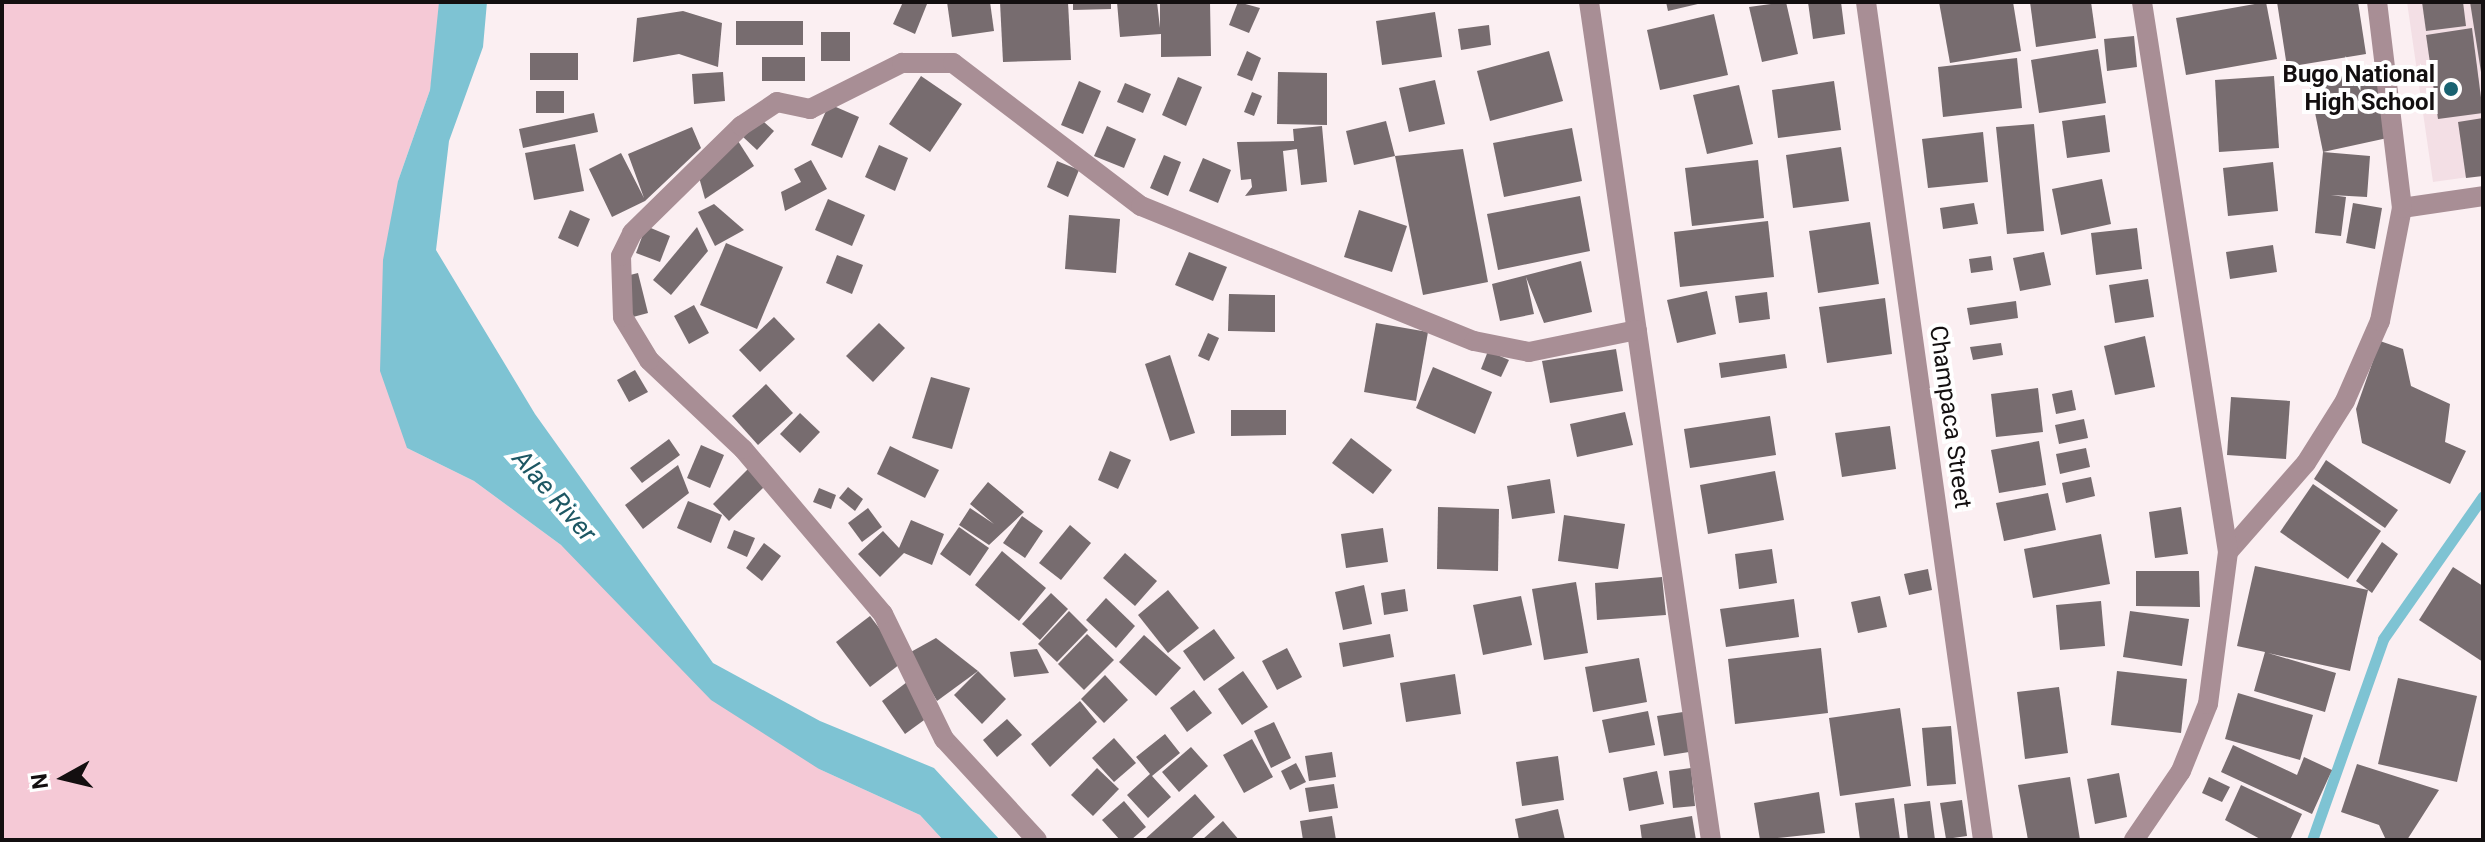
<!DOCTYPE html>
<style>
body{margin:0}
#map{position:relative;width:2485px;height:842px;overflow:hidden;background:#fbeff2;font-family:Roboto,sans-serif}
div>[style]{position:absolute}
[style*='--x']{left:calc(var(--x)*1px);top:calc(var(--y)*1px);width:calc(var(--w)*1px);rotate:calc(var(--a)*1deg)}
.built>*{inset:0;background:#f3dfe5}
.green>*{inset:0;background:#f5c9d6}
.water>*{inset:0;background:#7ec3d3}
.stream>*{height:11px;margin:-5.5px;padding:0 5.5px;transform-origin:5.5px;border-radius:5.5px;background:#7ec3d3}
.building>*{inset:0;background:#776c6f}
.street>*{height:20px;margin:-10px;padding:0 10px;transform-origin:10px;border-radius:10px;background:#a88e95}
.dots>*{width:22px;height:22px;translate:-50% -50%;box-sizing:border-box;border:4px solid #fff;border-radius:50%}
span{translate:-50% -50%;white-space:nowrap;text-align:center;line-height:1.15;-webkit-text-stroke:8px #fff;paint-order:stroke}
.poi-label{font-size:24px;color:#130f10;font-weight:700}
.right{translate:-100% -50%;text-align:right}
.street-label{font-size:24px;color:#130f10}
.water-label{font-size:26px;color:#1d5763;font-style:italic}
.frame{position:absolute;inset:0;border:4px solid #130f10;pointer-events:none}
.north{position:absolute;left:24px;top:738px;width:80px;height:80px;-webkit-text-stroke:6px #fff;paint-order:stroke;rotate:262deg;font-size:22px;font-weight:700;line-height:32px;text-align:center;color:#130f10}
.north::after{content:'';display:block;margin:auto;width:28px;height:36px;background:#130f10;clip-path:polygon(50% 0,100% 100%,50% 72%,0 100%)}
</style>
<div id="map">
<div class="built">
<div style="clip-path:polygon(2407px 2px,2483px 2px,2483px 175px,2433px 182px)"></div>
</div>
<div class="green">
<div style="clip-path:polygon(2px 2px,443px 2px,430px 90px,398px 181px,407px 448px,474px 481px,561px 545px,819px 769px,920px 815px,943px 840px,2px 840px)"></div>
</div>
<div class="water">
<div style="clip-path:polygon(439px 2px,487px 2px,483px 47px,449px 141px,436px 250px,535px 414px,713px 663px,820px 721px,934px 768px,1000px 840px,943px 840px,920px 815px,819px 769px,711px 700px,561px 545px,474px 481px,407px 448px,380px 371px,383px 260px,398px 181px,430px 90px)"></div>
</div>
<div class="stream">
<div style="--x:2312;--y:840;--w:213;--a:-70.5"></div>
<div style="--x:2383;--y:639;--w:174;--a:-55"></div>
</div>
<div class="building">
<div style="clip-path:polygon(903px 2px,927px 4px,915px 34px,893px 24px)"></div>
<div style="clip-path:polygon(947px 2px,990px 2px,994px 31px,952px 37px)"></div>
<div style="clip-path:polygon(1000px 2px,1068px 2px,1071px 60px,1003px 62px)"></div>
<div style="clip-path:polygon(1073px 2px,1111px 2px,1111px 9px,1073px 10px)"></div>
<div style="clip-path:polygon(1117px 2px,1157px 2px,1160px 28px,1160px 2px,1210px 2px,1211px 56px,1161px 57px,1161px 34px,1120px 37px)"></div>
<div style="clip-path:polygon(1238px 2px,1260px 8px,1249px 33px,1229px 25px)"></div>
<div style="clip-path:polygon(1666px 2px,1702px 2px,1702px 3px,1668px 11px)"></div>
<div style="clip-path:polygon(1786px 2px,1798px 54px,1762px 62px,1749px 7px)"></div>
<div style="clip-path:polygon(1808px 2px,1841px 2px,1845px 34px,1813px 39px)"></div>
<div style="clip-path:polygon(1939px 2px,2013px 2px,2021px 51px,1950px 63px)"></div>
<div style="clip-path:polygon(2030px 2px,2091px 2px,2096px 38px,2036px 47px)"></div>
<div style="clip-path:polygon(2266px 2px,2277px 59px,2186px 75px,2176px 18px)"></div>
<div style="clip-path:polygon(2277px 2px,2358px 2px,2366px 54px,2287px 67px)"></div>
<div style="clip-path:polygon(2422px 2px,2463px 2px,2466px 26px,2426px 31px)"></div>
<div style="clip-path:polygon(2470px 2px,2483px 2px,2483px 72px,2481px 72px)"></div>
<div style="clip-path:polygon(683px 11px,722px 23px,718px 67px,679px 54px,633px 62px,637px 18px)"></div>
<div style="clip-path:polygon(1435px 12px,1442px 57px,1382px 65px,1376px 21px)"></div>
<div style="clip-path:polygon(1714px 14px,1728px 75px,1660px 90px,1647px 30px)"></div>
<div style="clip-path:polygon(736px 21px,803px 21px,803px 45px,736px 45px)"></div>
<div style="clip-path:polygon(1489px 25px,1491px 45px,1461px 50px,1458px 29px)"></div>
<div style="clip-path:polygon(2472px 28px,2483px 113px,2438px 119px,2426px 35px)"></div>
<div style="clip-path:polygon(821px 32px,850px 32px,850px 61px,821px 61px)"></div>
<div style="clip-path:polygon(2134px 36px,2137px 67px,2107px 71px,2104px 39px)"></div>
<div style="clip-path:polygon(2098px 49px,2106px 103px,2039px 113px,2031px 60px)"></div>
<div style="clip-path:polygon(1247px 51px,1261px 58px,1252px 81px,1237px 75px)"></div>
<div style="clip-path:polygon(1549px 51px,1563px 101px,1490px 121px,1477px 71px)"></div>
<div style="clip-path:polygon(530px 53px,578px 53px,578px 80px,530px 80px)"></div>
<div style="clip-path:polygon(762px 57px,805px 57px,805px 81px,762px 81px)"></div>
<div style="clip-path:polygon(2017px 58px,2022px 108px,1943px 117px,1938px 67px)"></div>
<div style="clip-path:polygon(2378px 69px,2392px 137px,2323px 152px,2309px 83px)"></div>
<div style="clip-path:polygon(723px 72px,725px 101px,694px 104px,692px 74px)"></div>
<div style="clip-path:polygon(1278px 72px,1327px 73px,1327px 125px,1277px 124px)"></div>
<div style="clip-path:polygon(921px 76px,962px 104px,930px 152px,889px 124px)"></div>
<div style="clip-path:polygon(2274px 76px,2279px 148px,2219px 152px,2215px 80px)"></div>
<div style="clip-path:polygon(1178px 77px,1202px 87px,1186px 126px,1162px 115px)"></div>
<div style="clip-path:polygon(1435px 80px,1445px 124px,1409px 132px,1399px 88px)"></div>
<div style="clip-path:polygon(1079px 81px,1101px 91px,1083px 134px,1061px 125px)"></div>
<div style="clip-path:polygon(1834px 81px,1841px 130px,1778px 138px,1772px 90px)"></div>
<div style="clip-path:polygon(1125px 83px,1151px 94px,1143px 113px,1117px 102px)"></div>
<div style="clip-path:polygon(1739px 85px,1753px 144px,1707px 154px,1693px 95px)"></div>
<div style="clip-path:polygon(536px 91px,564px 91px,564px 113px,536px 113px)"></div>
<div style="clip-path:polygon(1252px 92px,1262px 96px,1254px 116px,1244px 112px)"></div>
<div style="clip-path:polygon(829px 104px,859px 117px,842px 158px,811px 145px)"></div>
<div style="clip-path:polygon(594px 113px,598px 132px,523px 148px,519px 129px)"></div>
<div style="clip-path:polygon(2105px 115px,2110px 152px,2067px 158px,2062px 121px)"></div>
<div style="clip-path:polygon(2483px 118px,2483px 176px,2466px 178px,2458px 122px)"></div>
<div style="clip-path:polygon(1386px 121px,1395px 156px,1354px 165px,1346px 131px)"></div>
<div style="clip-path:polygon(764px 122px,774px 131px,757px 150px,742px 136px)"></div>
<div style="clip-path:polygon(2034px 124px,2044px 231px,2007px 234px,1996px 127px)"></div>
<div style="clip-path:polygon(1107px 126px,1136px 139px,1124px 168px,1094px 156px)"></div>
<div style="clip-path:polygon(1322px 126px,1327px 182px,1301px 185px,1297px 149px,1283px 151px,1287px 191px,1245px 196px,1252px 187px,1251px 179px,1241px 180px,1237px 142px,1294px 141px,1293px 129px)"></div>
<div style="clip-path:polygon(692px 127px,701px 148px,645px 201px,612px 217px,589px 169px,621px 153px,644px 198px,628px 154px)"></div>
<div style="clip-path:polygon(1572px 128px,1582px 181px,1504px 197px,1493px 143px)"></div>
<div style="clip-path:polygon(1983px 132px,1988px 182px,1928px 188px,1922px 139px)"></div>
<div style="clip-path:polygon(738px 141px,754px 166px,705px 199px,697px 170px)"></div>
<div style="clip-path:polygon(575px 144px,584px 191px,534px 200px,525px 153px)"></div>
<div style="clip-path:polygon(879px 145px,908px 158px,895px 191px,865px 177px)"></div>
<div style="clip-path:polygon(1841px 147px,1849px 201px,1793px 208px,1786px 155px)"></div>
<div style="clip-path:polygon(1463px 149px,1488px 282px,1423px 295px,1395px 156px)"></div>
<div style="clip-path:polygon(2323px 152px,2370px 156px,2367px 197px,2331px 195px,2346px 197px,2341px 236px,2315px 233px)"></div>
<div style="clip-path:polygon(1164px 155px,1181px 162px,1168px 196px,1150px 188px)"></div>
<div style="clip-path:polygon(1203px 158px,1231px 170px,1218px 203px,1189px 191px)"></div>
<div style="clip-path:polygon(811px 160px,827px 189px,785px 211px,781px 192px,801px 182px,794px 169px)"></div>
<div style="clip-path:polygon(1758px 160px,1764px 218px,1692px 226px,1685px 168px)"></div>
<div style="clip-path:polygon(1057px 161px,1079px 170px,1068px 197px,1047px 187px)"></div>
<div style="clip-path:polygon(2273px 162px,2278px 211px,2228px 216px,2223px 168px)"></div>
<div style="clip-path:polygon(2102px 179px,2111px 224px,2061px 235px,2052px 189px)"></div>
<div style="clip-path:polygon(1580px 196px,1590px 251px,1498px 270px,1487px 214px)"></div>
<div style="clip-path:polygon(828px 199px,865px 215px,852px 246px,815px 230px)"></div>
<div style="clip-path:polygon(1974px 203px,1978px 224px,1943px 229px,1940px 208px)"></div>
<div style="clip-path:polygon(2353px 203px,2382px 208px,2375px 249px,2346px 243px)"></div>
<div style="clip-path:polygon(714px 204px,744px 230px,715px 246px,698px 212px)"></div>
<div style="clip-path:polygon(570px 210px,590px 219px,578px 247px,558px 238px)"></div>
<div style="clip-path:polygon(1359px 210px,1407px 226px,1392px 272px,1344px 257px)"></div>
<div style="clip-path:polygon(1069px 215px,1120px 219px,1116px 273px,1065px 269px)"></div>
<div style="clip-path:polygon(1768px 221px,1774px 277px,1680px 287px,1674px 232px)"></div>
<div style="clip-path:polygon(1870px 222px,1879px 284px,1818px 293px,1809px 231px)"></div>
<div style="clip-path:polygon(646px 226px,670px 236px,660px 262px,636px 253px)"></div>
<div style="clip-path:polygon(697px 227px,708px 251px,671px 295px,653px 280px)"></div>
<div style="clip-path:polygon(2137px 228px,2142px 269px,2096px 275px,2091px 233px)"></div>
<div style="clip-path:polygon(726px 243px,783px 267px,757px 329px,700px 305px)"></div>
<div style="clip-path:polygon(2273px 245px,2277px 272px,2230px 279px,2226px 252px)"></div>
<div style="clip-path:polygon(1189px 252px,1227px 267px,1213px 301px,1175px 285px)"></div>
<div style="clip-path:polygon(2044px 252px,2051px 285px,2020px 291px,2013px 258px)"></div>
<div style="clip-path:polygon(837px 255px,863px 265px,852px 294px,826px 283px)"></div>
<div style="clip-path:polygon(1991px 256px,1993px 270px,1971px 273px,1969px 259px)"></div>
<div style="clip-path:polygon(1581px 261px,1592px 312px,1544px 323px,1526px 277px,1534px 314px,1500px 321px,1492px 284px)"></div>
<div style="clip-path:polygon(638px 273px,648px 313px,633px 317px,622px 277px)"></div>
<div style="clip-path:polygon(2148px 279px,2154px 317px,2115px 323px,2109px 285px)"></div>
<div style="clip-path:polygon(1707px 291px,1716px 334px,1677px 343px,1667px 300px)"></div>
<div style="clip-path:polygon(1767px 292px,1770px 319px,1739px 323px,1735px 296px)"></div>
<div style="clip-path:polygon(1229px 294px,1275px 295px,1275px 332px,1228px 331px)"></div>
<div style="clip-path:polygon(1885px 298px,1892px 354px,1827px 363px,1819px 307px)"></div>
<div style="clip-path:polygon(2016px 301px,2018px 318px,1970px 325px,1967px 308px)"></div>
<div style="clip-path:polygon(694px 305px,709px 333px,689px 344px,674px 316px)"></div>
<div style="clip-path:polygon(774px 317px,795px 339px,760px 372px,739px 350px)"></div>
<div style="clip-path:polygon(879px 323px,905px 348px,873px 382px,846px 356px)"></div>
<div style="clip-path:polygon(1376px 323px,1428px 332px,1416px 401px,1364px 392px)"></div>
<div style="clip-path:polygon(1208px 333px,1219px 338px,1209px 361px,1198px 356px)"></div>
<div style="clip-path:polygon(2145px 336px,2155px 387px,2115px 395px,2104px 346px)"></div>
<div style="clip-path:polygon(2380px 341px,2403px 349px,2411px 386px,2450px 404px,2445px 442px,2466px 451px,2450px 484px,2362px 443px,2356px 409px)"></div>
<div style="clip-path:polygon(2001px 343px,2003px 355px,1973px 360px,1970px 347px)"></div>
<div style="clip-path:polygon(1616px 349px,1623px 391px,1550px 403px,1542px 361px)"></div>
<div style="clip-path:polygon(1488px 351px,1509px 360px,1501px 377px,1481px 369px)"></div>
<div style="clip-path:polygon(1785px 354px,1787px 368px,1721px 378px,1719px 363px)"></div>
<div style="clip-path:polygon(1170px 355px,1195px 433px,1170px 441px,1145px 364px)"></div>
<div style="clip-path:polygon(1433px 367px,1492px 392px,1475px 434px,1416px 408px)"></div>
<div style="clip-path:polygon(635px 370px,648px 392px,629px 402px,617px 380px)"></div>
<div style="clip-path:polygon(931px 377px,970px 388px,952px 449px,912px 438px)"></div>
<div style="clip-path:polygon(766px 384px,793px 413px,758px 445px,732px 416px)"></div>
<div style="clip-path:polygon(2038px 388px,2043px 432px,1996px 437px,1991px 394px)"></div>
<div style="clip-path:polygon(2072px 390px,2076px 410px,2056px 414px,2052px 394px)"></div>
<div style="clip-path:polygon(2231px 397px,2290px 401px,2286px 459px,2227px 455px)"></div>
<div style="clip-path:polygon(1231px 410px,1286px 410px,1286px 435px,1231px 436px)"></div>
<div style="clip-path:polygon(1625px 412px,1633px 445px,1577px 457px,1570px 424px)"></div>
<div style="clip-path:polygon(800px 413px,820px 432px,800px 453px,780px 434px)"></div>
<div style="clip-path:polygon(1770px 416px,1776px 455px,1690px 468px,1684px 429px)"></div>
<div style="clip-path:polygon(2084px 419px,2088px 438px,2059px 444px,2055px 425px)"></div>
<div style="clip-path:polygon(1890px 426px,1896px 469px,1842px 477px,1835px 433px)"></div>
<div style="clip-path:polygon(1351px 438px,1392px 470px,1373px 494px,1332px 463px)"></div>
<div style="clip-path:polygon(669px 439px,680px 455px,642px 483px,630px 468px)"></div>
<div style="clip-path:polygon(2039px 441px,2046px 485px,1999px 493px,1991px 450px)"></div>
<div style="clip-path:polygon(701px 445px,724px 455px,710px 488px,687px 478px)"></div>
<div style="clip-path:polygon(890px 446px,939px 470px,925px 498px,877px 474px)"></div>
<div style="clip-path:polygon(2086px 448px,2090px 467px,2060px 474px,2056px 454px)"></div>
<div style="clip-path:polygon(1110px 451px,1131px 460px,1118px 489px,1098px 480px)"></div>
<div style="clip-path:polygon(2326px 460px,2398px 510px,2385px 528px,2314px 479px)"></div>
<div style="clip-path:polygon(678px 465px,689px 493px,643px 529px,625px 505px)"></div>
<div style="clip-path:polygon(751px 466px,768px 483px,729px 521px,713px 504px)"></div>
<div style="clip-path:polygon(1775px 471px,1784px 520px,1708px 534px,1700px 485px)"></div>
<div style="clip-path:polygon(2091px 477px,2095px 496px,2066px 503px,2062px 483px)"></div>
<div style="clip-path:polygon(1550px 479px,1555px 513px,1512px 519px,1507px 486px)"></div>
<div style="clip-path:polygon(988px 482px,1024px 512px,989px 545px,959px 525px,970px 508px,994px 524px,970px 504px)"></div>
<div style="clip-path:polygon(2313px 484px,2381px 531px,2348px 579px,2280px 532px)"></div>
<div style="clip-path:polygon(848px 487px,863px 499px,855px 511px,839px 498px)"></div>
<div style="clip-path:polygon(819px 488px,836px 495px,831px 509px,813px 502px)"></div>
<div style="clip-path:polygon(2048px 493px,2056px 530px,2004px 541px,1996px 503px)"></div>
<div style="clip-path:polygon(688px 501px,722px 515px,711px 543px,677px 528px)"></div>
<div style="clip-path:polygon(1438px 507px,1499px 509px,1498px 571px,1437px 569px)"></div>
<div style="clip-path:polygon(2181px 507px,2188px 554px,2155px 558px,2149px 512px)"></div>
<div style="clip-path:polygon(868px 508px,882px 527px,862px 542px,848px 523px)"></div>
<div style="clip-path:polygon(1564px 515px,1625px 524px,1618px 569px,1558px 561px)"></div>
<div style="clip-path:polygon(1022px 516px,1043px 531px,1025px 558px,1003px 543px)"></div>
<div style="clip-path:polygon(911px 520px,944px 534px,932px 565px,904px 553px,880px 577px,858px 554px,883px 531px,899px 548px)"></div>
<div style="clip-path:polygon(1070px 525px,1091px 543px,1061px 580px,1039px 563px)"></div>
<div style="clip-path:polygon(959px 527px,989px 548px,970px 576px,940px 554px)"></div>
<div style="clip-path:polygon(1383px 528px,1388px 562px,1346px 568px,1341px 534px)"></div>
<div style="clip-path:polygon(734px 530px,755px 538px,747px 557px,727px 548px)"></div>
<div style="clip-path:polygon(2101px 534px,2110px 584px,2033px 598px,2024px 549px)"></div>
<div style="clip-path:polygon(2382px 542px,2398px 554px,2372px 593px,2356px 581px)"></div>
<div style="clip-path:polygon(764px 543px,781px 556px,762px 581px,746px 568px)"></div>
<div style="clip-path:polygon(1772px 549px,1777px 583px,1739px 589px,1735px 554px)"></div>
<div style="clip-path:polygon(1002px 551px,1046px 588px,1019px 621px,975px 585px)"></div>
<div style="clip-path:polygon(1125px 553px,1157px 581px,1135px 606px,1103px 578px)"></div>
<div style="clip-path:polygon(2255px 566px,2368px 590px,2350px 671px,2268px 653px,2336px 673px,2325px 712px,2254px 691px,2265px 652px,2237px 646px)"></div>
<div style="clip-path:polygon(2453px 567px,2483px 586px,2483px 662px,2419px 620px)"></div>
<div style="clip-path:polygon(1928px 569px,1932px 590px,1909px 595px,1904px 574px)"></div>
<div style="clip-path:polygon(2136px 571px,2199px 571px,2200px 607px,2136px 606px)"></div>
<div style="clip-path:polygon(1662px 577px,1666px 615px,1597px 620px,1595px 583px)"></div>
<div style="clip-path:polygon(1576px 582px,1588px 653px,1544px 660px,1532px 589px)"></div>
<div style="clip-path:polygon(1364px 585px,1372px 624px,1343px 630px,1335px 592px)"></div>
<div style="clip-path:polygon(1405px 589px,1408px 611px,1384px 615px,1381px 593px)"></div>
<div style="clip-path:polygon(1168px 590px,1199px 628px,1168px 653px,1138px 615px)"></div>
<div style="clip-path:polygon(1051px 593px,1068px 609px,1040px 640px,1022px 624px)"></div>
<div style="clip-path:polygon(1521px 596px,1532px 645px,1483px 655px,1473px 605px)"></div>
<div style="clip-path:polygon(1880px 596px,1887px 627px,1858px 633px,1851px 602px)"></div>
<div style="clip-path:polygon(1106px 598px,1135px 626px,1116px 648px,1086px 620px)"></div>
<div style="clip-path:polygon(1794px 599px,1799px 637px,1726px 647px,1720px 609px)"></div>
<div style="clip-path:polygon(2101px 601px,2105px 646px,2060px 650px,2056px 605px)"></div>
<div style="clip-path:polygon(1069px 611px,1088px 630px,1057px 662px,1038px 644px)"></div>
<div style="clip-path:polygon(2130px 611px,2189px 619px,2182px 666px,2123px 657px)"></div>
<div style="clip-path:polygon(870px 616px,904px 661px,870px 687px,836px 642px)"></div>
<div style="clip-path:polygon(1214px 629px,1235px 658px,1204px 681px,1183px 651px)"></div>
<div style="clip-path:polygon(1087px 634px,1114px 660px,1084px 690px,1058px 664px)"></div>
<div style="clip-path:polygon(1390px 634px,1394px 657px,1343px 667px,1339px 643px)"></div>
<div style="clip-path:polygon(1144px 635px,1181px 668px,1156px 696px,1119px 662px)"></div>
<div style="clip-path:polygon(936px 638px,978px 671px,937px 701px,909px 653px)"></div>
<div style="clip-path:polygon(1287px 648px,1302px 677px,1277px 690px,1262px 661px)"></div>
<div style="clip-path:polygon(1821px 648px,1828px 713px,1735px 724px,1728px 659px)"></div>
<div style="clip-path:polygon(1037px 649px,1049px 673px,1014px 677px,1010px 652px)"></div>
<div style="clip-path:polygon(1639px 658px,1647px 702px,1593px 712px,1585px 667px)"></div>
<div style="clip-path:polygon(978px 671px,1006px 699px,982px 724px,954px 695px)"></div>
<div style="clip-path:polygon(1243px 671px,1268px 707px,1242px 725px,1218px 689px)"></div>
<div style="clip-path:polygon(2117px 671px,2187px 679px,2181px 733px,2111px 725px)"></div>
<div style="clip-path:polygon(1455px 674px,1461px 714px,1406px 722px,1400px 683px)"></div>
<div style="clip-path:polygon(1105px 675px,1128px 700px,1104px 723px,1081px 699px)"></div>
<div style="clip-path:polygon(2398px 678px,2477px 696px,2457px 782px,2378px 764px)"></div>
<div style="clip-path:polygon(907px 682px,931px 715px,905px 734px,882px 701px)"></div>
<div style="clip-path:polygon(2059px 687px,2068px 753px,2025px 759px,2017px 692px)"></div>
<div style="clip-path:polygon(1194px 690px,1212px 713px,1187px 732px,1170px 708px)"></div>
<div style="clip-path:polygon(2238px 693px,2313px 715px,2300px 760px,2225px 739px)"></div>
<div style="clip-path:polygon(1080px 701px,1097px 722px,1050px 767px,1031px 744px)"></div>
<div style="clip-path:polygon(1900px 708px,1911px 786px,1840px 796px,1829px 718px)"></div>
<div style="clip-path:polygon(1648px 711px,1655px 745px,1609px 753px,1602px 720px)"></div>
<div style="clip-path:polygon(1683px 712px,1689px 752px,1664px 756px,1657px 716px)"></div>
<div style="clip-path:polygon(1007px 719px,1022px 735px,997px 757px,983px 740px)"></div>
<div style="clip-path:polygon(1274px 722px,1291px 758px,1271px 768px,1254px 731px)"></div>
<div style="clip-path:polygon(1951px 726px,1956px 784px,1927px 786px,1922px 728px)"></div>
<div style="clip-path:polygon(1165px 734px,1180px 753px,1152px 776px,1171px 797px,1148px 818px,1127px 795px,1150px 774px,1136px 757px)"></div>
<div style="clip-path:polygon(1114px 738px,1136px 763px,1114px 782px,1092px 758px)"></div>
<div style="clip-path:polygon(1252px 739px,1273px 777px,1244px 793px,1223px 755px)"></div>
<div style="clip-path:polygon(2233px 745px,2297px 775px,2304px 757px,2332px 770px,2312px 814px,2221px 772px)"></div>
<div style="clip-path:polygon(1191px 747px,1208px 766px,1179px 792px,1162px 772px)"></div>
<div style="clip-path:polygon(1332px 752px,1336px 777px,1309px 781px,1305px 756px)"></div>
<div style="clip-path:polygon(1558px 756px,1564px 800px,1522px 806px,1516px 762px)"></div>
<div style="clip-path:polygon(1296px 763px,1306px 782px,1290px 790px,1281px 771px)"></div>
<div style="clip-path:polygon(2357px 764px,2439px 790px,2407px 840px,2386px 840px,2379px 825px,2341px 812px)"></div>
<div style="clip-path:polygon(1097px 768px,1119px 789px,1093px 816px,1071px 795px)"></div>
<div style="clip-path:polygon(1691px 768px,1695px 806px,1673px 808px,1669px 771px)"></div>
<div style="clip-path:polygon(1657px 771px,1664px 804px,1629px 811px,1623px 778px)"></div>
<div style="clip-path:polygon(2119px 773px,2127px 817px,2095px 824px,2087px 779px)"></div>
<div style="clip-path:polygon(2070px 777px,2080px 840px,2028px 840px,2018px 785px)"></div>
<div style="clip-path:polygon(2209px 777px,2230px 787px,2222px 802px,2202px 793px)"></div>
<div style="clip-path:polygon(1334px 784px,1338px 808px,1309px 812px,1305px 788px)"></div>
<div style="clip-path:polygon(2241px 785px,2302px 814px,2290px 840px,2262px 840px,2225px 820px)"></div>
<div style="clip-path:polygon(1819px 792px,1825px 833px,1760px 840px,1754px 803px)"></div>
<div style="clip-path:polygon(1195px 794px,1215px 817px,1190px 840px,1144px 840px)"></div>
<div style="clip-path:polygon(1894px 798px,1900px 840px,1860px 840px,1855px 803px)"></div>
<div style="clip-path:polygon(1962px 800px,1967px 836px,1946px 839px,1940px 803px)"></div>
<div style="clip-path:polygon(1124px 801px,1146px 827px,1131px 840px,1120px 840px,1102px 820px)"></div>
<div style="clip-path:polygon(1930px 801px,1935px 840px,1908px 840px,1904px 804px)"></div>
<div style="clip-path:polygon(1558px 809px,1565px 840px,1519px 840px,1515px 819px)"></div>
<div style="clip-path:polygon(1332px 816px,1336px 840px,1303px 840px,1300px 821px)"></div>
<div style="clip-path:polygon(1692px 816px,1696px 840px,1642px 840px,1640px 825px)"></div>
<div style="clip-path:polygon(1223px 821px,1239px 840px,1202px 840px)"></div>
</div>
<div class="street">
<div style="--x:1589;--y:2;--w:847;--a:81.72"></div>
<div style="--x:1866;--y:2;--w:846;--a:82.05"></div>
<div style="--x:2402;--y:208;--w:82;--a:-8.4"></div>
<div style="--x:2228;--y:552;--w:118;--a:-48.8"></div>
<div style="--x:2306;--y:463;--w:73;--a:-57.8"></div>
<div style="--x:2345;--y:401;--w:87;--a:-66.4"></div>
<div style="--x:2380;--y:321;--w:115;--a:-79"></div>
<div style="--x:2402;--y:208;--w:208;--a:-96.9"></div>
<div style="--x:1037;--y:840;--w:137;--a:-132.6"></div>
<div style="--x:944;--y:739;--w:139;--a:-116"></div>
<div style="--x:883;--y:614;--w:216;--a:-130.3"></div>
<div style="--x:743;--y:449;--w:129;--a:-136.6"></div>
<div style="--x:649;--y:360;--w:50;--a:-121.2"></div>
<div style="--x:623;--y:317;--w:61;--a:-91.9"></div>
<div style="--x:621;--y:256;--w:25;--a:-64"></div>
<div style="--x:632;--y:233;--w:153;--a:-44.5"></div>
<div style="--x:741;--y:126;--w:43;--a:-33.7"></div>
<div style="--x:777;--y:102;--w:34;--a:12"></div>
<div style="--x:810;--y:109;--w:103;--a:-26.6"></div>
<div style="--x:902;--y:63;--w:51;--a:0"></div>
<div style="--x:953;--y:63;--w:236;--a:37.3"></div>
<div style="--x:1141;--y:206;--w:359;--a:22.1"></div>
<div style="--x:1474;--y:341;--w:56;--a:11.3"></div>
<div style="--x:1529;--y:352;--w:110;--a:-11.5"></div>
<div style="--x:2134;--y:840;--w:83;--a:-55.7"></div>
<div style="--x:2181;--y:771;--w:72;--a:-68.1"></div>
<div style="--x:2208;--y:704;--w:153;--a:-82.5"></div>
<div style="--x:2228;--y:552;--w:557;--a:-98.89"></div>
</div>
<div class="dots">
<div style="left:2451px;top:89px;background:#196271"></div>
</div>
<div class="poi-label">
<span class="right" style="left:2435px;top:89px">Bugo National<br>High School</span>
</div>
<div class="street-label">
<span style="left:1950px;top:417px;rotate:82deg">Champaca Street</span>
</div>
<div class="water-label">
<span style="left:554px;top:496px;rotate:49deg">Alae River</span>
</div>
<div class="frame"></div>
<div class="north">N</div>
</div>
